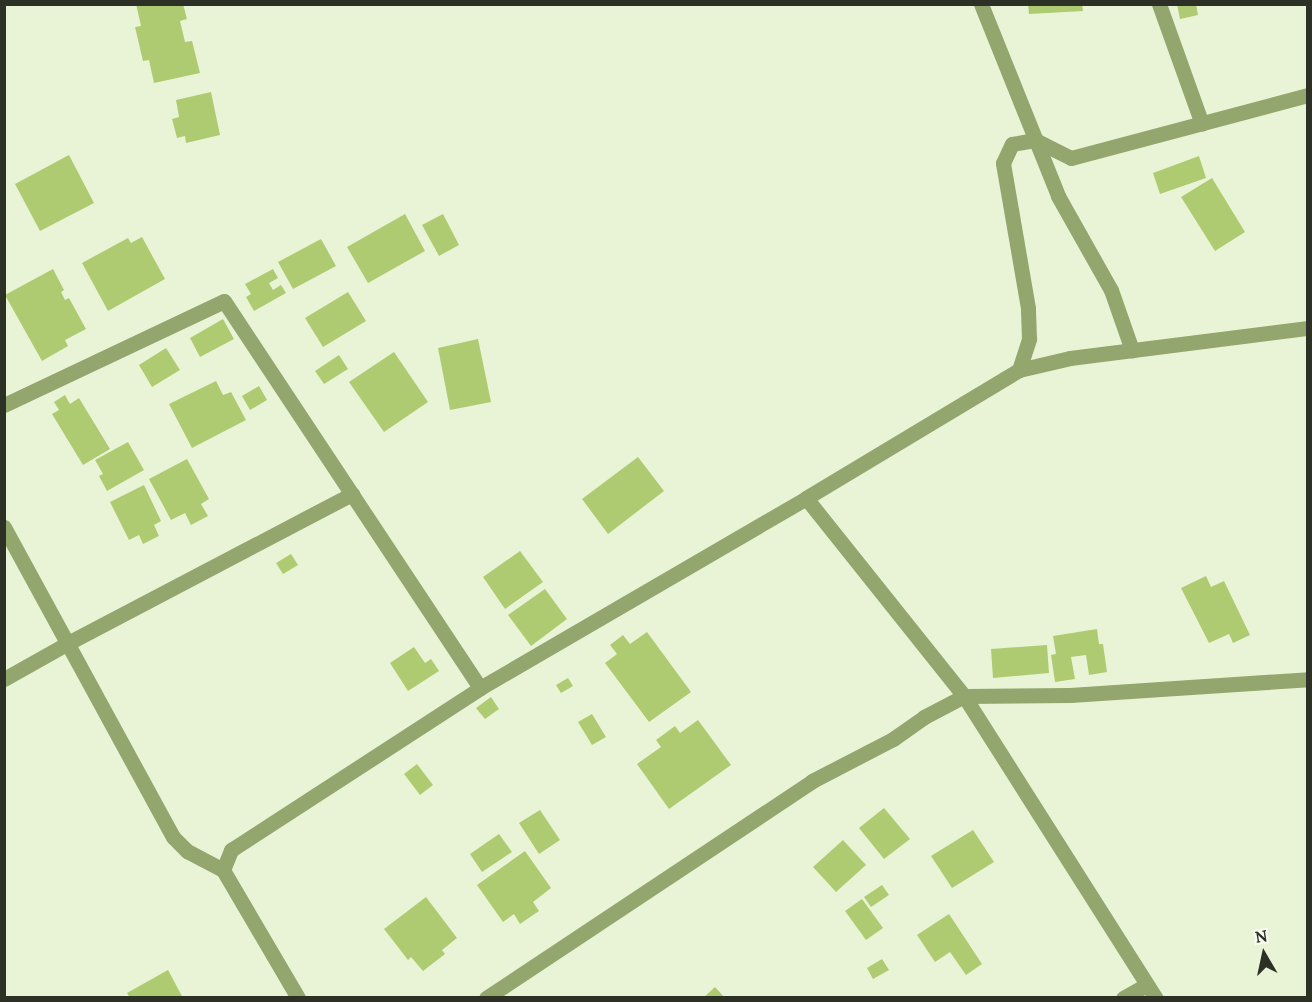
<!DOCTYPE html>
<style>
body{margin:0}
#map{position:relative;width:1312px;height:1002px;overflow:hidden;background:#e9f4d6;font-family:Lora,serif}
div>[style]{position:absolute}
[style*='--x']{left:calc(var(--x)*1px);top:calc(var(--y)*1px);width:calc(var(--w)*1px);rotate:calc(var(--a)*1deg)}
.building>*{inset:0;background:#aecb71}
.minor>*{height:15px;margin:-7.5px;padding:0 7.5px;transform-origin:7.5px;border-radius:7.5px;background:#92a66d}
span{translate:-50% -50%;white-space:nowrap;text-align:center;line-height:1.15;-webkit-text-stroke:4.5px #fafef2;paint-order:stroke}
.frame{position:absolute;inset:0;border:6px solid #2d3125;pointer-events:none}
.north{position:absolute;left:1234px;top:924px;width:60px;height:60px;-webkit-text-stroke:4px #fafef2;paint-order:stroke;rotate:351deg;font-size:16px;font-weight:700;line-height:24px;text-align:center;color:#2d3125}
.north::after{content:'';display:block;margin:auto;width:21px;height:27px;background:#2d3125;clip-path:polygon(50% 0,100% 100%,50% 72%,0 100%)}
</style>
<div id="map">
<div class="building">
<div style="clip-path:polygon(136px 4px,183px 4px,187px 19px,180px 21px,185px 42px,192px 41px,200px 73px,154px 83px,149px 60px,143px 61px,135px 27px,141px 26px)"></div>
<div style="clip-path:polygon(1028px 4px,1082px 4px,1083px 11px,1029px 14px)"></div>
<div style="clip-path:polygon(1177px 4px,1196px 4px,1198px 15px,1180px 19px)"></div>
<div style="clip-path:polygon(211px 92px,220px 135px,186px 143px,185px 136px,177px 138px,172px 119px,179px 117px,176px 100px)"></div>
<div style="clip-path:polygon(69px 155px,94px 203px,40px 231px,15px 184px)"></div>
<div style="clip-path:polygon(1199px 156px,1206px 178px,1160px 194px,1153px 173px)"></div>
<div style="clip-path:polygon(1212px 178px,1245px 232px,1215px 251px,1181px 197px)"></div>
<div style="clip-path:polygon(405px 214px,425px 251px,368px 283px,347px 247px)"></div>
<div style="clip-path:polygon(443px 214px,459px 245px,439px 256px,422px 225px)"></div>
<div style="clip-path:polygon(142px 237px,165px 279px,108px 311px,82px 263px,128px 238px,131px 243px)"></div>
<div style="clip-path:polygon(321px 239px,336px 266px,293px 289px,278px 262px)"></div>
<div style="clip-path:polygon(53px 269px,64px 290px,61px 292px,65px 300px,69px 298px,86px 329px,65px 340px,68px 346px,42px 361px,5px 295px)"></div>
<div style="clip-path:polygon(273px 269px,278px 278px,269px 283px,273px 290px,281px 285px,286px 293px,254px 311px,246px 297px,251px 294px,245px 284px)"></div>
<div style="clip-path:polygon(348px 292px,366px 321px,323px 347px,305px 318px)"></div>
<div style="clip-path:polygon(223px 319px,234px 339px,200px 357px,190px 338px)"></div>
<div style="clip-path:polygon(478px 339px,491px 402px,450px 410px,438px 348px)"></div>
<div style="clip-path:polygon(166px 348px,180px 370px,152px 387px,139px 365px)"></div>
<div style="clip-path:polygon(394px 352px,428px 402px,384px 432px,349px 382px)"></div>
<div style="clip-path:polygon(339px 355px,348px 369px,324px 384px,315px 371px)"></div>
<div style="clip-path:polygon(216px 381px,223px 395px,231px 392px,246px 420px,192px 448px,169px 404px)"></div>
<div style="clip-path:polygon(259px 386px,267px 400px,250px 410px,242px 396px)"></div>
<div style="clip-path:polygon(65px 395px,70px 404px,79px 398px,110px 449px,83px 465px,52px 414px,59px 410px,54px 402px)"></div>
<div style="clip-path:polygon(128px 442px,144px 470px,107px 491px,99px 476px,103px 474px,95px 460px)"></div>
<div style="clip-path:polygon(638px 457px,664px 491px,608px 534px,582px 499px)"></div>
<div style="clip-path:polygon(187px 459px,209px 499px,201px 504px,208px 516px,191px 525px,185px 513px,171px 520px,149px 479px)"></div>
<div style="clip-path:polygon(144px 485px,161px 521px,154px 525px,159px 536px,143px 544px,139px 535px,129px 540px,110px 502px)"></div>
<div style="clip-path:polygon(520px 551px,543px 582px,505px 609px,483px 577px)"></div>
<div style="clip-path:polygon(291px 554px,298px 565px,283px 574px,276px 563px)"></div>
<div style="clip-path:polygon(1206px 576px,1211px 587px,1224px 581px,1250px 635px,1233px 643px,1229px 634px,1209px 643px,1181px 588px)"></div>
<div style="clip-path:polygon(545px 589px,567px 619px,531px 646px,508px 615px)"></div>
<div style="clip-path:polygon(1097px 629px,1099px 644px,1103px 644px,1107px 672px,1089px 675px,1086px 655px,1071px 657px,1075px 679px,1055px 682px,1051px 655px,1056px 654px,1053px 636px)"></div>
<div style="clip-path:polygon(647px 632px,691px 692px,649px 722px,605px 663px,617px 654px,610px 645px,623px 635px,630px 644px)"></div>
<div style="clip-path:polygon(1047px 645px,1049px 673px,993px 678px,991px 649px)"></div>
<div style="clip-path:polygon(414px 647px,425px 663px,431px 659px,439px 671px,408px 691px,390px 663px)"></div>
<div style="clip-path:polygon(568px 678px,573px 686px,561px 693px,556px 685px)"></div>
<div style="clip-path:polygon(491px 697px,499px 709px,485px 719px,476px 708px)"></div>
<div style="clip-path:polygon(592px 714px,606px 737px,592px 745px,578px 722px)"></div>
<div style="clip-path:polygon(698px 720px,731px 765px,669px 809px,637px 764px,661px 747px,656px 740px,675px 726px,680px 733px)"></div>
<div style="clip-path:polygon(417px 764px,433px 785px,420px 795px,404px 774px)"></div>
<div style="clip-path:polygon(884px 808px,910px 839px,884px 859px,859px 828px)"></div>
<div style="clip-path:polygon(540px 810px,560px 840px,539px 854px,519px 823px)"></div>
<div style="clip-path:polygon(973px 830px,994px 862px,952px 888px,931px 856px)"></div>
<div style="clip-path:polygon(499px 834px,512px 852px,482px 872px,470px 854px)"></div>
<div style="clip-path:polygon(843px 840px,866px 865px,836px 892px,813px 867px)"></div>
<div style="clip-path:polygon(525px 851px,551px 888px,533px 902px,539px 911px,520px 924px,514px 914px,503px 922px,477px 885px)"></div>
<div style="clip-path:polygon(882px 885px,889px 895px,871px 907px,864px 897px)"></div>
<div style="clip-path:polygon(426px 897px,457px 938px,442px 950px,445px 954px,423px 971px,411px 957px,408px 960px,384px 929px)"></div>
<div style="clip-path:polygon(862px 899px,883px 928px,866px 940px,845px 911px)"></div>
<div style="clip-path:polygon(949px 914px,982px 964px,966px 975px,950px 952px,935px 962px,917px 935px)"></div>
<div style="clip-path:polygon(882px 959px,889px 970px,873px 979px,867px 968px)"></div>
<div style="clip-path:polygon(168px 970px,183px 998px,130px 998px,127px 993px)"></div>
<div style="clip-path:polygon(715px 987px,725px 998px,703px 998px)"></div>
</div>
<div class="minor">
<div style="--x:981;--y:4;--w:207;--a:68.1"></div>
<div style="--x:1058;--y:196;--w:108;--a:60.6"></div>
<div style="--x:1111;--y:290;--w:64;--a:70.7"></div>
<div style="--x:1159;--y:4;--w:127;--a:70.3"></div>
<div style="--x:1019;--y:370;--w:52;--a:-13.2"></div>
<div style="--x:1070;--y:358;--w:240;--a:-7.2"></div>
<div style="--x:4;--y:405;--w:243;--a:-25.3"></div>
<div style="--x:224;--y:301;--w:464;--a:56.5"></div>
<div style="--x:806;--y:498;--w:253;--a:51.4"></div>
<div style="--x:964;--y:696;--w:358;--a:57.6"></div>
<div style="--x:4;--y:527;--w:353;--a:61.4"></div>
<div style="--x:173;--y:837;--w:20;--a:45"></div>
<div style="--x:187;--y:851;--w:41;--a:27.8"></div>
<div style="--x:223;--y:870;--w:148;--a:59.6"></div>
<div style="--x:4;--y:679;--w:73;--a:-29.4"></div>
<div style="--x:68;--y:643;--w:321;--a:-27.7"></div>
<div style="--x:223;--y:870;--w:22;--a:-68"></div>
<div style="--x:231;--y:850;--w:297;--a:-33"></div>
<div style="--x:480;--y:688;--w:377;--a:-30.2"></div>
<div style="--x:806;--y:498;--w:249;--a:-31"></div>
<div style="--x:1019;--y:370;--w:33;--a:-72"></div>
<div style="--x:1029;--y:339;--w:31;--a:-92"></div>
<div style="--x:1028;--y:308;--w:147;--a:-99.8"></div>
<div style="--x:1003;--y:163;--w:21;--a:-65"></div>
<div style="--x:1012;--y:144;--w:23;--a:-10"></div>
<div style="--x:1035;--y:140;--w:40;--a:26.6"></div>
<div style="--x:1071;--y:158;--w:245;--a:-14.9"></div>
<div style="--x:486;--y:998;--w:392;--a:-33.6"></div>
<div style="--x:812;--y:781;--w:91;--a:-27.4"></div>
<div style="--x:893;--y:739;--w:38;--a:-35"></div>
<div style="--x:924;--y:717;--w:45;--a:-27.7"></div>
<div style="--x:964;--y:696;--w:106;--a:-0.5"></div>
<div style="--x:1070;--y:695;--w:239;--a:-3.8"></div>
<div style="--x:1123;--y:998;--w:26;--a:-29"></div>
</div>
<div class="frame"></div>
<div class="north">N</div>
</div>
